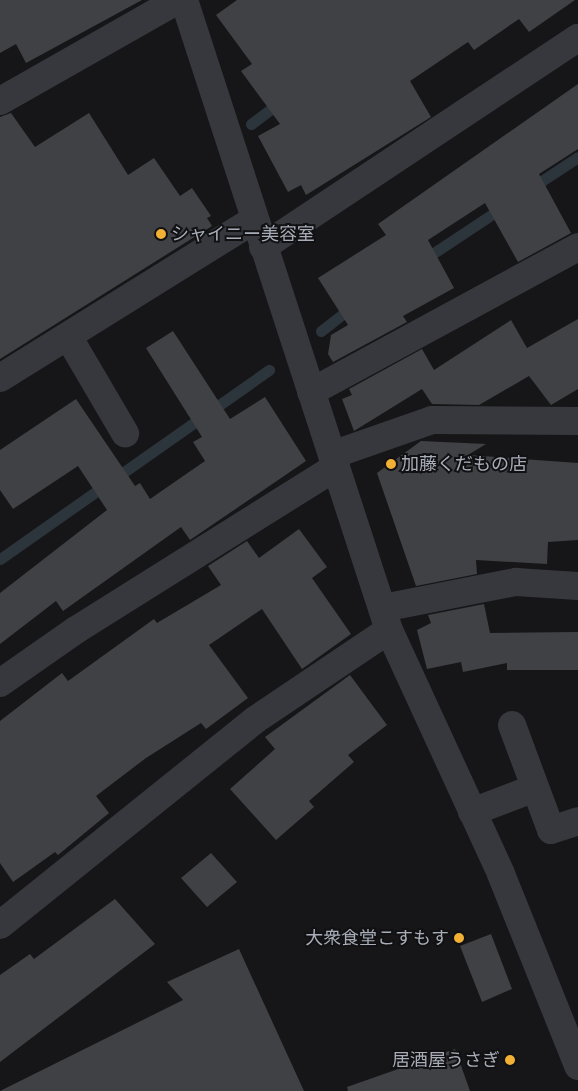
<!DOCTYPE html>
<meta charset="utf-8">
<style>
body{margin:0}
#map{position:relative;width:578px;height:1091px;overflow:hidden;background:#161618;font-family:Figtree,"Noto Sans JP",sans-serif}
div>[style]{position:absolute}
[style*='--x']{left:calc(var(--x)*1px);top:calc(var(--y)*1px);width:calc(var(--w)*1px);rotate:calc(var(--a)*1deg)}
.stream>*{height:11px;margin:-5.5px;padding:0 5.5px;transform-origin:5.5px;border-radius:5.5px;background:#2c353c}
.building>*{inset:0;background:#404145}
.minor>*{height:28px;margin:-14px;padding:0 14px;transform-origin:14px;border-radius:14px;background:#37383d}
.dots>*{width:14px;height:14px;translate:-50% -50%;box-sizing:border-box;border:2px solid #111113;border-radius:50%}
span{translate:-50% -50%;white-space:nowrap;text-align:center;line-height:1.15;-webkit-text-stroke:4px #111113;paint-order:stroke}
.poi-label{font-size:18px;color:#a8adb8}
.left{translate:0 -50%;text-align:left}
.right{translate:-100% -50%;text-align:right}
</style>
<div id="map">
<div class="stream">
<div style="--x:251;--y:124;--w:38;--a:-37"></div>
<div style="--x:531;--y:188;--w:56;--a:-33.4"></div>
<div style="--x:423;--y:260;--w:96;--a:-33.5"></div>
<div style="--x:321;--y:331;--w:41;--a:-38"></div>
<div style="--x:0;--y:559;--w:329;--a:-35.1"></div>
</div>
<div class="building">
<div style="clip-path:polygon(0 0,142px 0,26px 63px,16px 44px,0 53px)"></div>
<div style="clip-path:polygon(237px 0,575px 0,529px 32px,519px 19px,474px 50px,468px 42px,410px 81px,431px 117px,306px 195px,301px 185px,288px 192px,258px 136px,280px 124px,241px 71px,252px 64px,216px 15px)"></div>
<div style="clip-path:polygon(578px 84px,578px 149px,539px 174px,571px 233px,518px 262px,485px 203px,428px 240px,454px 288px,403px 316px,407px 322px,333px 362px,328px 354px,331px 335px,348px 325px,318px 278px,386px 235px,378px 224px)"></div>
<div style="clip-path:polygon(11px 113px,35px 147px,89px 113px,128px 175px,154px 158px,180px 196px,192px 188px,211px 216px,207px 218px,212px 226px,0 359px,0 117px)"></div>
<div style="clip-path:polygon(578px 319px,578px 389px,551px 405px,529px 376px,479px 405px,432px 404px,422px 389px,354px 431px,342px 399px,352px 395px,349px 389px,422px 349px,434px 370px,511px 320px,527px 348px)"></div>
<div style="clip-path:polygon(173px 331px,230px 419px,265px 397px,306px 461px,190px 540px,181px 527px,63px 611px,56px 601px,0 644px,0 593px,107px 510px,78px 466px,13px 509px,0 490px,0 450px,76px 399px,135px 486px,140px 483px,150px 499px,205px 461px,193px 442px,202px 437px,146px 348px)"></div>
<div style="clip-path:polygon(421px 441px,486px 444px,468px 455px,578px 463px,578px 540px,548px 542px,547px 564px,476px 560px,477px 574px,416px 586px,377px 473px)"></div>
<div style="clip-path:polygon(299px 529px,327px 567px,312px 578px,351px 634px,302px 669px,262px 609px,209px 645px,248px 698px,206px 729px,201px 723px,146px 758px,96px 796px,109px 813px,58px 855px,55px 852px,13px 882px,0 863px,0 721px,62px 673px,68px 681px,154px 619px,157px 623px,221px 585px,208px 566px,247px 541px,259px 558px)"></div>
<div style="clip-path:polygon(484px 604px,490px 633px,578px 632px,578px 670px,507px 670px,507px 663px,463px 672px,461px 662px,427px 669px,417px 630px,431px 623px,428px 615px)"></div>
<div style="clip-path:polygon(350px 675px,387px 725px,348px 755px,354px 762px,309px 801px,314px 807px,276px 840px,230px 789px,275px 749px,265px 737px)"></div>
<div style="clip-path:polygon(211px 853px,237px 882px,207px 907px,181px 878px)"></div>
<div style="clip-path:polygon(115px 899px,155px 944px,0 1062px,0 975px,30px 954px,34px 959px)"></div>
<div style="clip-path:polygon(491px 934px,512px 989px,482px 1002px,460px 946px)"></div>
<div style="clip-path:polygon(239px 949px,304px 1091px,0 1091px,183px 1000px,167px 982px)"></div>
<div style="clip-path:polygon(455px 1049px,470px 1091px,348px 1091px,347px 1087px)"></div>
</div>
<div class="minor">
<div style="--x:184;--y:0;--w:663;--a:71.98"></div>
<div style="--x:389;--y:630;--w:268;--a:65.3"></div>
<div style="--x:501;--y:874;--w:207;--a:68.1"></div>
<div style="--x:0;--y:101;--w:205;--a:-29.6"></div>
<div style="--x:263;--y:247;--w:378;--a:-33.6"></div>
<div style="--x:68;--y:336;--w:113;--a:59.6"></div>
<div style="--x:0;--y:378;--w:299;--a:-31.9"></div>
<div style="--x:311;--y:392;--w:304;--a:-28.5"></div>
<div style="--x:332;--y:455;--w:106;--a:-19.3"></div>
<div style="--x:432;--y:420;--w:146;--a:0.4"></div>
<div style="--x:383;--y:608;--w:136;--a:-11.1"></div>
<div style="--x:516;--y:582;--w:62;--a:3.7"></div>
<div style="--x:0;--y:683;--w:93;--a:-34.9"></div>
<div style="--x:76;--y:630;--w:307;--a:-32.1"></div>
<div style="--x:512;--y:725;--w:112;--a:69.6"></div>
<div style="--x:551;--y:830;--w:28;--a:-18"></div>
<div style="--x:472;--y:812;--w:67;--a:-20.9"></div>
<div style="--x:0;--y:925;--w:327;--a:-38.8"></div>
<div style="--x:255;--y:720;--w:161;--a:-33.9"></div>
</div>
<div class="dots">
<div style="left:161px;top:234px;background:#f2b134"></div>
<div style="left:391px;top:464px;background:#f2b134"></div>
<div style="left:459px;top:938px;background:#f2b134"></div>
<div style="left:510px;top:1060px;background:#f2b134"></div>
</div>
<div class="poi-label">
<span class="left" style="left:171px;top:234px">シャイニー美容室</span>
<span class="left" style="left:401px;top:464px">加藤くだもの店</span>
<span class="right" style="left:449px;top:938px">大衆食堂こすもす</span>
<span class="right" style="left:500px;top:1060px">居酒屋うさぎ</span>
</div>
</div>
